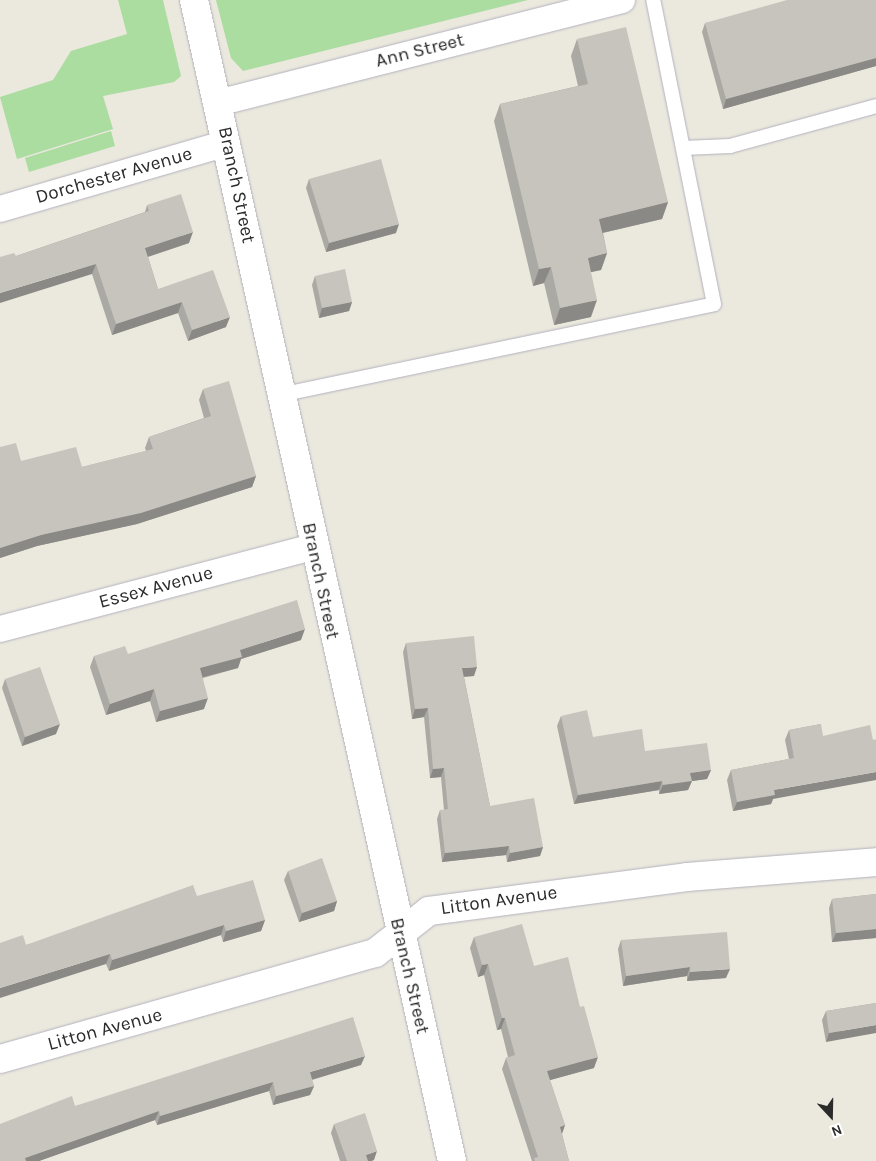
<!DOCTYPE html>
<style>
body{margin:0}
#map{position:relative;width:876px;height:1161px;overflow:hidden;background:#ebe8de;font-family:Karla,sans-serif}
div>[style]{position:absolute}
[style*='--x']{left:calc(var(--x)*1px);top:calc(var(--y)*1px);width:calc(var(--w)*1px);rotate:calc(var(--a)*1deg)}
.green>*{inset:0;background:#abdca0}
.roads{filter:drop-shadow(0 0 1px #b2b2bd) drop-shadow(0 0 1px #b2b2bd)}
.service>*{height:14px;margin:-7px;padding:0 7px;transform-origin:7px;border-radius:7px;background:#fff}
.minor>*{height:26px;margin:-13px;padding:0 13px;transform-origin:13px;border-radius:13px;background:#fff}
.tertiary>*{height:28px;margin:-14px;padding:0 14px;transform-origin:14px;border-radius:14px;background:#fff}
.wall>*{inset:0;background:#aba9a3}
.shaded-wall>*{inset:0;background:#8b8985}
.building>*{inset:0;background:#c7c4be}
span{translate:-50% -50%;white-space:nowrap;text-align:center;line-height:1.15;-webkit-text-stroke:5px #fff;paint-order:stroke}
.street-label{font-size:19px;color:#2b2b2b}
.north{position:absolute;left:806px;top:1091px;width:50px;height:50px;-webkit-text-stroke:4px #fff;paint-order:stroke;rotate:159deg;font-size:14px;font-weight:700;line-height:20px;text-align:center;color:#2b2b2b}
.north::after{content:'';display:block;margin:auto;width:18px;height:22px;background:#2b2b2b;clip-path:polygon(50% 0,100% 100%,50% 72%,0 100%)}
</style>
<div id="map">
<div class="green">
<div style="clip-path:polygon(118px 0,163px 0,181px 76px,174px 82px,103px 96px,113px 129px,17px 159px,0 97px,53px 80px,71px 51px,127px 34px)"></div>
<div style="clip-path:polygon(216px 0,528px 0,243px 71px,231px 58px)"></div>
<div style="clip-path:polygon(111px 131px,115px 146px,29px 172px,25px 158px)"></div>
</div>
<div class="roads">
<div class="service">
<div style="--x:683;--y:148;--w:47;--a:-2.4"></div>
<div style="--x:730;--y:146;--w:151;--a:-15.3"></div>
<div style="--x:280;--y:395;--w:443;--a:-11.8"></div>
<div style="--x:714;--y:304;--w:310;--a:-101.3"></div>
</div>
<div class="minor">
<div style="--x:218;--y:103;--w:417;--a:-14.3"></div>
<div style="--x:0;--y:209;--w:236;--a:-16.2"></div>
<div style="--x:0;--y:629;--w:323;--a:-14.7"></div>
</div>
<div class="tertiary">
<div style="--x:194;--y:0;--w:1189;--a:77.47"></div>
<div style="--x:0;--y:1059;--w:390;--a:-15.8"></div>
<div style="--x:375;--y:953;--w:68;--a:-37.9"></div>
<div style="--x:429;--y:911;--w:260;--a:-7.5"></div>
<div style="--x:687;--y:877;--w:190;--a:-4.5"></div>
</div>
</div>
<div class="wall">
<div style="clip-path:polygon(876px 1px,876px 66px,723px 109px,702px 32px,705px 23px)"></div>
<div style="clip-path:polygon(577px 39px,668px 202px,662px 219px,603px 233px,607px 253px,601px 270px,591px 272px,591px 317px,554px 325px,544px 283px,533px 286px,494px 121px,500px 104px,578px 86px,571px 56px)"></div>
<div style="clip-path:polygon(309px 179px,396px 233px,326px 252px,306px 188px)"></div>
<div style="clip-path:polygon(147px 205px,189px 243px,148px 257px,158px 289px,226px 327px,188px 341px,178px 313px,112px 335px,92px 274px,16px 256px,145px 212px)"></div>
<div style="clip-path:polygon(315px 276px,352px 302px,349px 311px,319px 318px,312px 285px)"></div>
<div style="clip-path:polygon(203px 389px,256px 476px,252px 487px,137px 524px,37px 546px,0 558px,0 447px,21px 461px,82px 467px,146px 451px,145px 448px,149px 437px,204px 418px,199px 400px)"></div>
<div style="clip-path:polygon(301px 640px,241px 659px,238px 668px,203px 678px,204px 709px,156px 722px,150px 701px,106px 715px,90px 667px,94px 656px,128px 654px)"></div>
<div style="clip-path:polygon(406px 643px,474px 676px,464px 677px,490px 806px,543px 847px,540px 856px,507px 862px,506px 855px,442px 862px,437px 819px,440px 810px,444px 810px,441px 777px,430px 778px,424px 717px,412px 719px,403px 652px)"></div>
<div style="clip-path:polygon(5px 679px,56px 734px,22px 746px,2px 688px)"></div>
<div style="clip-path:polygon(561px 716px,593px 737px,645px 751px,711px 770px,707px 779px,692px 781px,688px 790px,659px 794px,659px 790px,574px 804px,557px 726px)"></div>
<div style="clip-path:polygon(821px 724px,773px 799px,771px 804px,733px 811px,727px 780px,731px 770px,789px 759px,785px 740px,789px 730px)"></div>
<div style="clip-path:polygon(288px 871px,337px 901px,334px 911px,299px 922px,284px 880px)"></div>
<div style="clip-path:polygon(876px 894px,876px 938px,832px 942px,829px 908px,832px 899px)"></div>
<div style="clip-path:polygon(197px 896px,265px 920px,261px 931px,223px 942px,221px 935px,109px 971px,106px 964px,26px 945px)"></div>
<div style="clip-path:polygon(474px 937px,534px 966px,594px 1068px,550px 1080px,565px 1125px,562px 1134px,569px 1161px,532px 1161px,502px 1069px,506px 1058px,508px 1057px,501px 1029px,497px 1030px,484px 975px,478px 977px,470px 948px)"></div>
<div style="clip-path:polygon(621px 940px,726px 978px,687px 981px,687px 976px,623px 986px,618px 949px)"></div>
<div style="clip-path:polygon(876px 1003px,826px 1042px,822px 1020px,826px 1011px)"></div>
<div style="clip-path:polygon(361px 1065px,312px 1080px,314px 1086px,310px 1095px,273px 1105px,269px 1091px,157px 1125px,155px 1120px,39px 1161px,0 1161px,75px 1106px)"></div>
<div style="clip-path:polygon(334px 1124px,374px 1160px,371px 1161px,340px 1161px,331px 1133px)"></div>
</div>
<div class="shaded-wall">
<div style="clip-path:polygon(876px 58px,876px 66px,723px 109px,726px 99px)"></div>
<div style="clip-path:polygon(668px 202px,662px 219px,593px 235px,599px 219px)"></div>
<div style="clip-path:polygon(399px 224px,396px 233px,326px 252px,329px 243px)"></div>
<div style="clip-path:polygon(193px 232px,189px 243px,141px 259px,145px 248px)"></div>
<div style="clip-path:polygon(607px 253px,601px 270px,582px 274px,588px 258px)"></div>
<div style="clip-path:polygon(96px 264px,92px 274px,0 303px,0 293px)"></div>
<div style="clip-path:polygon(551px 267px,544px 283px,533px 286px,539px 269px)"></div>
<div style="clip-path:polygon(597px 300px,591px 317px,554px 325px,560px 308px)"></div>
<div style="clip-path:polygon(182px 302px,178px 313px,112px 335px,116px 324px)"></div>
<div style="clip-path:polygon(352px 302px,349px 311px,319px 318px,322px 308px)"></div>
<div style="clip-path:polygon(230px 317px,226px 327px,188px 341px,192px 330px)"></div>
<div style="clip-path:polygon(256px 476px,252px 487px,137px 524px,37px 546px,0 558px,0 548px,41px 535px)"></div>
<div style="clip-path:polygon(305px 629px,301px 640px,241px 659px,238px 668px,196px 679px,200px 668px,240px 650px)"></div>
<div style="clip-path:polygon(477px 667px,474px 676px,458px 677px,462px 668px)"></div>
<div style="clip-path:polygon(154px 689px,150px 701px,106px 715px,110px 704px)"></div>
<div style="clip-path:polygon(208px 698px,204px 709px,156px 722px,160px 711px)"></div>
<div style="clip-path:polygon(428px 708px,424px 717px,412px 719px,415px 709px)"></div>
<div style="clip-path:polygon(60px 724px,56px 734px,22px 746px,25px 737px)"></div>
<div style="clip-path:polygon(444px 768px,441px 777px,430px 778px,433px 769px)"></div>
<div style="clip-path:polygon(711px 770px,707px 779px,692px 781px,688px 790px,659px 794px,663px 785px,690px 773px)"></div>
<div style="clip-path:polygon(876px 772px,876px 780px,773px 799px,771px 804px,733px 811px,737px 802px,774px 790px)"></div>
<div style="clip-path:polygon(662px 781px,659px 790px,574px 804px,578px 795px)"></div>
<div style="clip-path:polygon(509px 846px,506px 855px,442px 862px,445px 853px)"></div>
<div style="clip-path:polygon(543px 847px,540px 856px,507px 862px,510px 853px)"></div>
<div style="clip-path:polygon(337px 901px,334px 911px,299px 922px,302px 913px)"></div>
<div style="clip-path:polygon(265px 920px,261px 931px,223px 942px,226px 931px)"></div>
<div style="clip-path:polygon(224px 925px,221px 935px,109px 971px,112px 960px)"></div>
<div style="clip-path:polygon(876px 929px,876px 938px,832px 942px,836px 933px)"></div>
<div style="clip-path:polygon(110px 954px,106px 964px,0 998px,0 988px)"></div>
<div style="clip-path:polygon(488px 964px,484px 975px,478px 977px,482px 965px)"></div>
<div style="clip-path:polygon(690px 967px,687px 976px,623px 986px,626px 976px)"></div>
<div style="clip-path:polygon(730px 969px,726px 978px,687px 981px,690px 972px)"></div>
<div style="clip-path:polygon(502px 1018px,505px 1018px,501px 1029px,497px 1030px)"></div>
<div style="clip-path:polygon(876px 1025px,876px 1033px,826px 1042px,829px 1033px)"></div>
<div style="clip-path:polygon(365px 1056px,361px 1065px,307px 1081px,310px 1072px)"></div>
<div style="clip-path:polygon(598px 1057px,594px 1068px,543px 1082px,547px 1071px)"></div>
<div style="clip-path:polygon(273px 1082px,269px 1091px,157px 1125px,160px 1116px)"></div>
<div style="clip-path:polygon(314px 1086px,310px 1095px,273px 1105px,276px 1096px)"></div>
<div style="clip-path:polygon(159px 1111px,155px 1120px,39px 1161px,24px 1161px,25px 1158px)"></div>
<div style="clip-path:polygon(565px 1125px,561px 1136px,560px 1127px)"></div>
<div style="clip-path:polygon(377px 1151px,374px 1160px,371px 1161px,364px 1161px,366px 1155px)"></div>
</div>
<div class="building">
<div style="clip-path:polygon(787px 0,876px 0,876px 58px,726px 99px,705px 23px)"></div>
<div style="clip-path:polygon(626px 27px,668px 202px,599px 219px,607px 253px,588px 258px,597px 300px,560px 308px,551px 267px,539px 269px,500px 104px,588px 84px,577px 39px)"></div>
<div style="clip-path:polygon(381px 159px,399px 224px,329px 243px,309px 179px)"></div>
<div style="clip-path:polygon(181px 194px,193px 232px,145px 248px,158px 289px,213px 270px,230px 317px,192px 330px,182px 302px,116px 324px,96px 264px,0 293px,0 257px,14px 253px,16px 256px,149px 211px,147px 205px)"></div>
<div style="clip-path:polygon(345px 269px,352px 302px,322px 308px,315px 276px)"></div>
<div style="clip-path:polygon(229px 381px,256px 476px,141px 513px,41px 535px,0 548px,0 447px,16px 443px,21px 461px,76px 447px,82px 467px,153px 449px,149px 437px,211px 416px,203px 389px)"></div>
<div style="clip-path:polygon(297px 600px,305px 629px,240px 650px,242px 657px,200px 668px,208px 698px,160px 711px,154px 689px,110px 704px,94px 656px,125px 646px,128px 654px)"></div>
<div style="clip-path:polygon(474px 636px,477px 667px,462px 668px,490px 806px,534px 798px,543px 847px,510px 853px,509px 846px,445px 853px,440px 810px,448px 809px,444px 768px,433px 769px,428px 708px,415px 709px,406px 643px)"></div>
<div style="clip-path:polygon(40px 667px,60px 724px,25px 737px,5px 679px)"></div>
<div style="clip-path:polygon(587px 710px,593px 737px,642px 729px,645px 751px,707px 743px,711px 770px,690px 773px,692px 781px,663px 785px,662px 781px,578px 795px,561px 716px)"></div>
<div style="clip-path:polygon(821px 724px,823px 736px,870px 725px,873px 740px,876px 739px,876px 772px,774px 790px,775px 795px,737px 802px,731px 770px,794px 758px,789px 730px)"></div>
<div style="clip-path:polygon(322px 858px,337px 901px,302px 913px,288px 871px)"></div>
<div style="clip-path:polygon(253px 880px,265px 920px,226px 931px,224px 925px,112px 960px,110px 954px,0 988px,0 943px,23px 935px,26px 945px,193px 885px,197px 896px)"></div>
<div style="clip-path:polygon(876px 894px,876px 929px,836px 933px,832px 899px)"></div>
<div style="clip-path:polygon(522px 924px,534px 966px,568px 957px,580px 1007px,584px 1006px,598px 1057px,547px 1071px,565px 1125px,560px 1127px,569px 1161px,535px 1161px,534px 1158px,538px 1157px,506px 1058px,515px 1055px,505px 1018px,502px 1018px,488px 964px,482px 965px,474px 937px)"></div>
<div style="clip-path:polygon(727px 932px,730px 969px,690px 972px,690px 967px,626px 976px,621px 940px)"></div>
<div style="clip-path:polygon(876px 1003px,876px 1025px,829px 1033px,826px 1011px)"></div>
<div style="clip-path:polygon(353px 1017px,365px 1056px,310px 1072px,314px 1086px,276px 1096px,273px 1082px,160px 1116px,159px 1111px,25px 1158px,26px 1161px,0 1161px,0 1124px,72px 1096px,75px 1106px)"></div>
<div style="clip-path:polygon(365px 1113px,377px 1151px,366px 1155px,368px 1161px,347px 1161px,334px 1124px)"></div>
</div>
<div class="street-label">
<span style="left:420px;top:51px;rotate:-14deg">Ann Street</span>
<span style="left:114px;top:176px;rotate:-16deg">Dorchester Avenue</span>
<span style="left:236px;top:185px;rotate:78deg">Branch Street</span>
<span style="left:320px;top:581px;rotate:78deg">Branch Street</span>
<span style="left:156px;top:588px;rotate:-15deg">Essex Avenue</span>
<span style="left:499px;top:901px;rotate:-8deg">Litton Avenue</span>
<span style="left:409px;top:976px;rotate:77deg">Branch Street</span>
<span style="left:105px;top:1030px;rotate:-15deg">Litton Avenue</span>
</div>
<div class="north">N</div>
</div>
